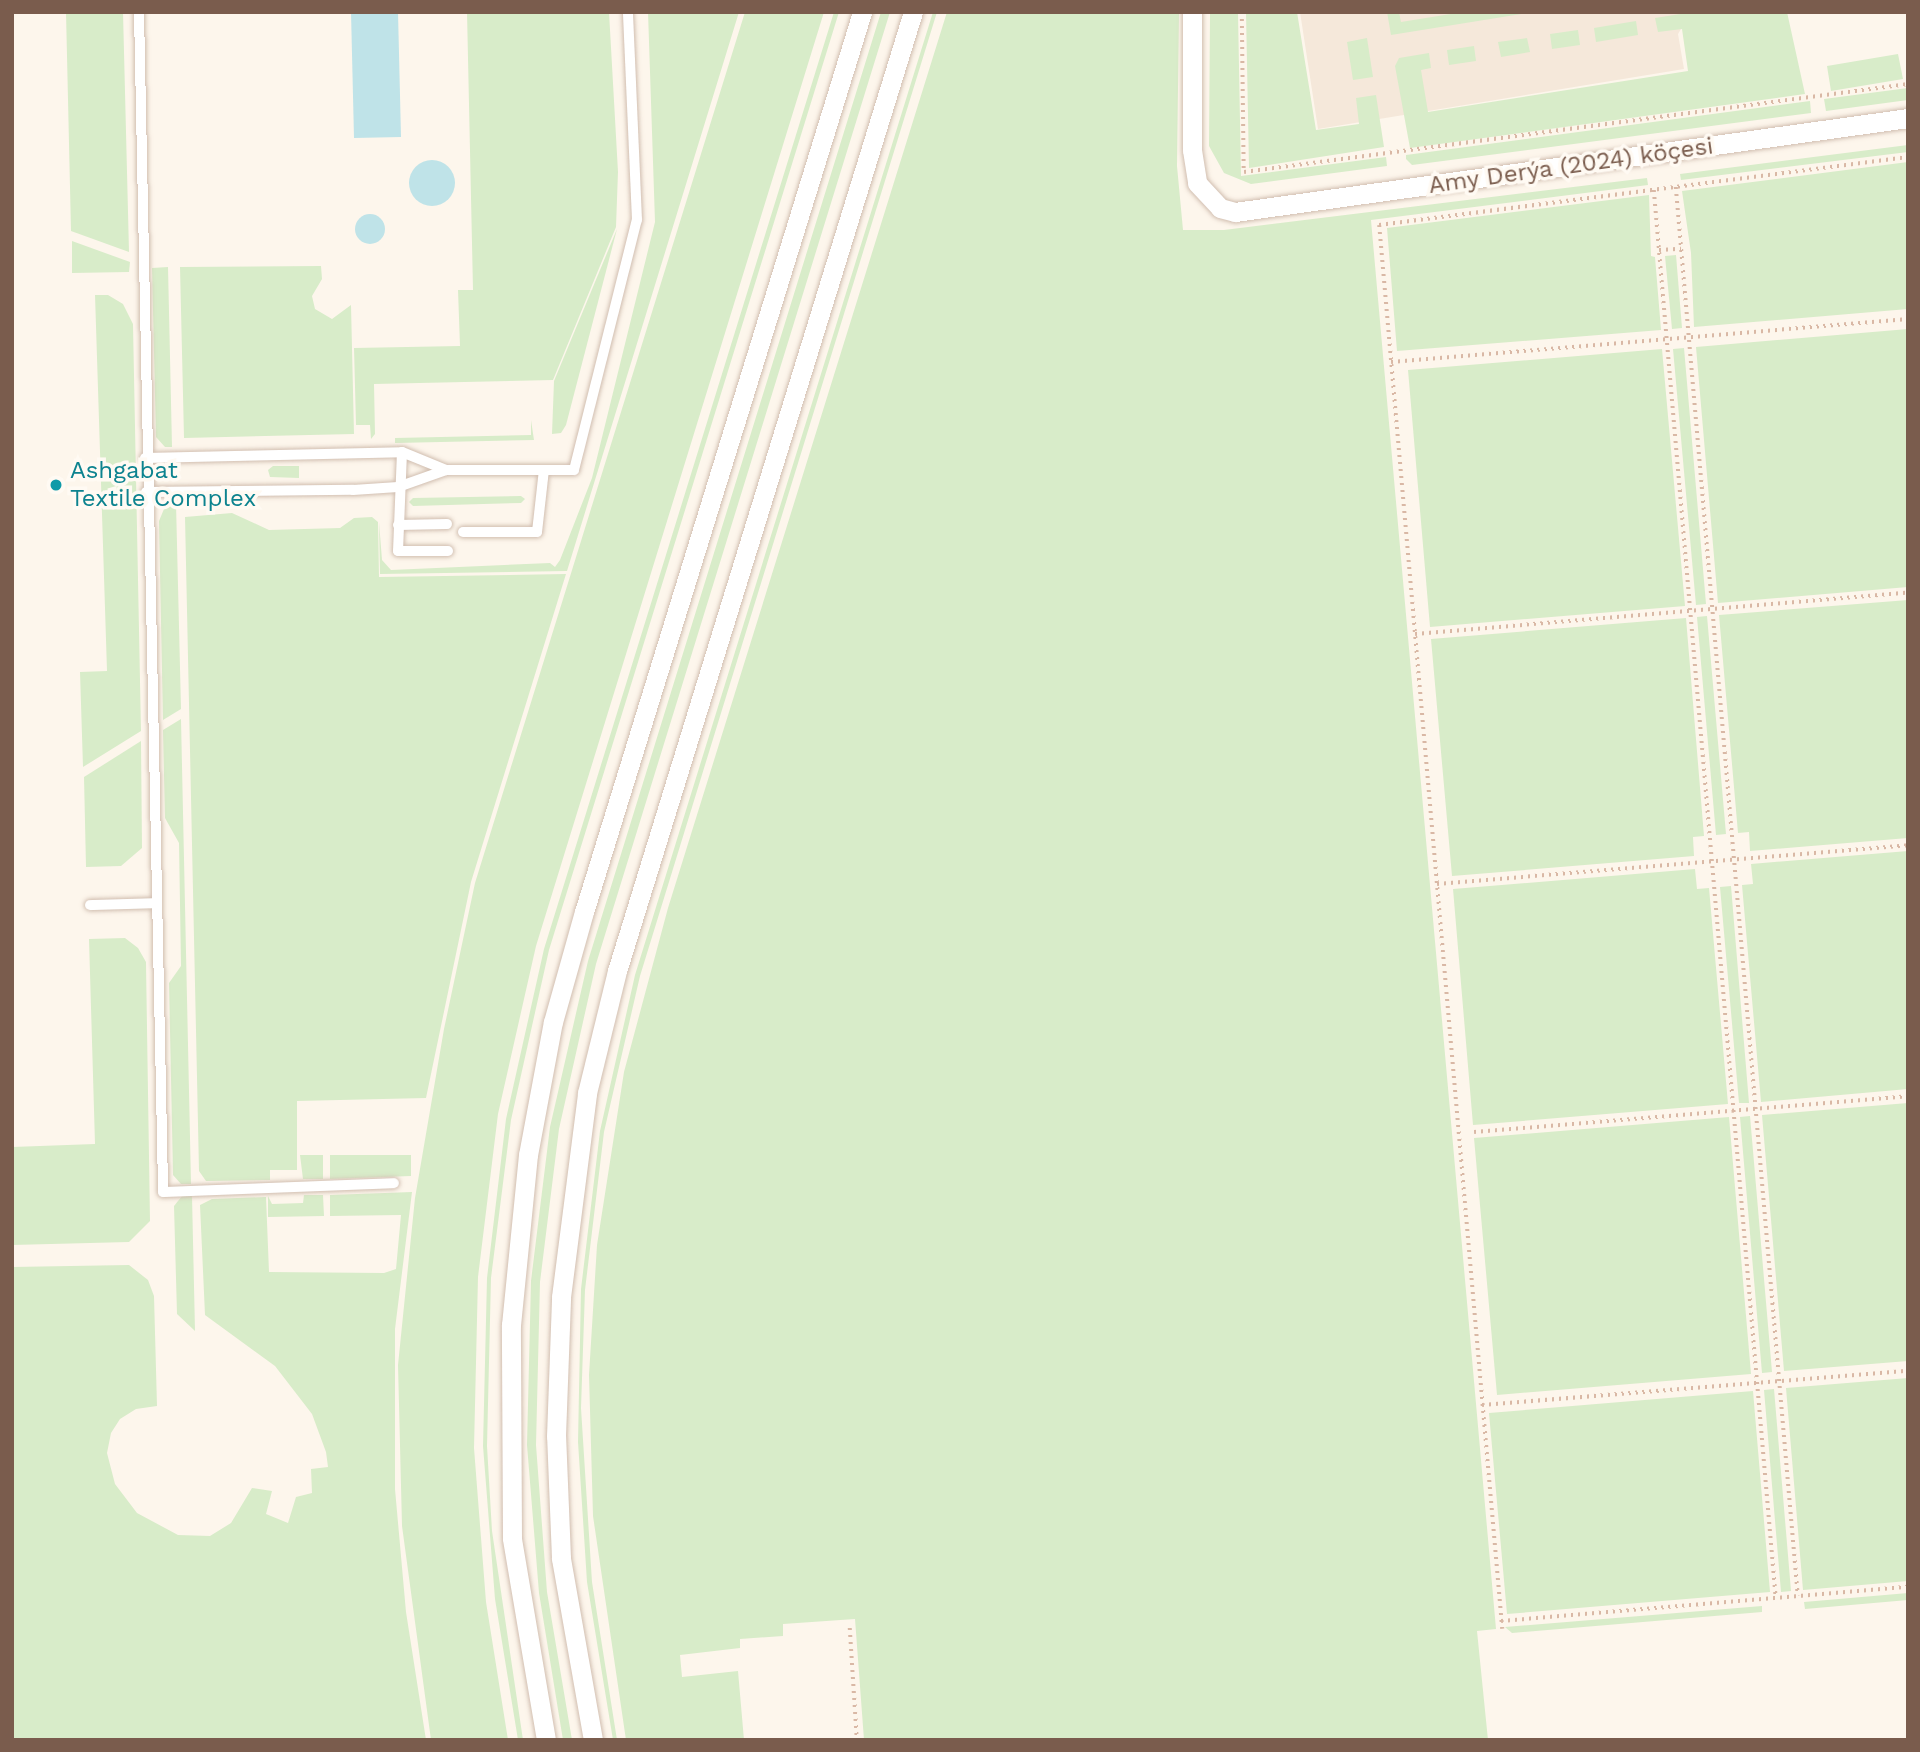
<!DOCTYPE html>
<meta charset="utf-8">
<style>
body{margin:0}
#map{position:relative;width:1920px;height:1752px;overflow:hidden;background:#fdf6ec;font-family:"Work Sans",sans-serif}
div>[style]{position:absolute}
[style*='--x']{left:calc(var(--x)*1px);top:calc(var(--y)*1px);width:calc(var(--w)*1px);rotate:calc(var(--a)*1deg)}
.residential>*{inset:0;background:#f5e8da}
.green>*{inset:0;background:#d8ecc9}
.water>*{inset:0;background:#bfe3e8}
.round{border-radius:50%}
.path>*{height:3.5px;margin-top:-1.75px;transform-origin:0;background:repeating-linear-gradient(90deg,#d9b8a5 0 2px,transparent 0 7px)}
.roads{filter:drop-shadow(0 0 2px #d1beb0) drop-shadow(0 0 2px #d1beb0)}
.lane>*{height:10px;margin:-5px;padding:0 5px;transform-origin:5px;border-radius:5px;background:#fff}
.street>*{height:19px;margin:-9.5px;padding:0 9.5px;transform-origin:9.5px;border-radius:9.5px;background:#fff}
.dots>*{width:19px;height:19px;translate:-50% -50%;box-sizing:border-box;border:4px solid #fffaf3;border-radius:50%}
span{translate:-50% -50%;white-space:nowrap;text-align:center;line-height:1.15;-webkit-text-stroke:7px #fffaf3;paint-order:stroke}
.street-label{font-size:24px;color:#7a5c4d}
.culture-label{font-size:24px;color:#0d838f}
.left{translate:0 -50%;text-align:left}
.frame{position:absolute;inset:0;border:14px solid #7a5c4d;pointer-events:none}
</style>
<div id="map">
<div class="residential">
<div style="clip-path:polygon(1300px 12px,1691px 12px,1678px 34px,1684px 69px,1318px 129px)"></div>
</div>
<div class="green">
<div style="clip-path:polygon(66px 12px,123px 12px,129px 252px,71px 231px)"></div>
<div style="clip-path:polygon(467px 12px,609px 12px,618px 172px,616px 227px,553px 380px,374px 384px,375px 434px,371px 439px,370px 425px,356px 425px,354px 348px,460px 346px,458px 290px,473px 290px)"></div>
<div style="clip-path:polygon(648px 12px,739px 12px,567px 571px,380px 574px,379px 522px,382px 560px,391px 570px,550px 563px,555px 567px,560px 560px,592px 478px,655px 222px)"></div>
<div style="clip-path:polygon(745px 12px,824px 12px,536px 946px,498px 1114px,478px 1277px,474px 1448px,486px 1602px,508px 1740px,431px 1740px,402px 1526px,398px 1365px,415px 1198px,444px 1029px,475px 883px)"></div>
<div style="clip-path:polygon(834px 12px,839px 12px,549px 950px,511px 1120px,491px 1278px,487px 1446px,492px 1531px,523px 1740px,518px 1740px,495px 1599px,483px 1446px,487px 1278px,506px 1119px,544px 949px)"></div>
<div style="clip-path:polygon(881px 12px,890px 12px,596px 964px,559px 1129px,540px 1282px,536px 1445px,547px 1592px,572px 1740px,563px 1740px,539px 1593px,527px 1445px,531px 1281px,550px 1127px,588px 961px)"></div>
<div style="clip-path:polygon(933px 12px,937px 12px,640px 976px,604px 1132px,585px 1290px,581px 1408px,592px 1582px,617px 1740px,613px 1740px,587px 1582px,578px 1442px,581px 1289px,600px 1131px,635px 975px)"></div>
<div style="clip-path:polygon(947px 12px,1179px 12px,1177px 166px,1183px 230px,1224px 230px,1647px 178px,1648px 185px,1371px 220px,1496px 1629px,1477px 1631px,1488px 1740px,864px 1740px,855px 1619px,783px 1624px,783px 1636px,740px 1639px,740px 1648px,680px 1655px,682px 1677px,738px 1671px,744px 1740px,626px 1740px,593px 1516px,589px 1375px,597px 1245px,624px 1072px,668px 908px)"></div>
<div style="clip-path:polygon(1210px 12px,1238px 12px,1241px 176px,1386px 157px,1387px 166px,1251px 184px,1224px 173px,1209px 146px)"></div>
<div style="clip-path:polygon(1246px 12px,1297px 12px,1316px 130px,1359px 124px,1356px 98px,1376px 95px,1384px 147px,1249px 168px)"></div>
<div style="clip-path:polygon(1387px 12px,1399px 12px,1401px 22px,1463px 12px,1528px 13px,1391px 35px)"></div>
<div style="clip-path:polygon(1693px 12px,1787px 12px,1805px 94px,1410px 148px,1395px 66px,1399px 58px,1429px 53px,1431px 68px,1421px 70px,1428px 112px,1688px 71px,1682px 29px,1658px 32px,1655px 18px)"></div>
<div style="clip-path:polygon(1636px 21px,1638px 35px,1596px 42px,1594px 28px)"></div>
<div style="clip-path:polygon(1578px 30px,1580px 45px,1552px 49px,1550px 34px)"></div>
<div style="clip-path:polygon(1367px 38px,1373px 77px,1353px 80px,1347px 42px)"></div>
<div style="clip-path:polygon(1527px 38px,1530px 52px,1501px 57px,1498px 42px)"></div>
<div style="clip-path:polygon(1474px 46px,1476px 61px,1449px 65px,1447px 50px)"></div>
<div style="clip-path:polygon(1898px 54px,1903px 79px,1831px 91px,1827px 66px)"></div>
<div style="clip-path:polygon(1908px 88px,1908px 100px,1826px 111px,1824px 99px)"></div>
<div style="clip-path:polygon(1810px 101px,1811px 113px,1412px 165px,1406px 159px,1406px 155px)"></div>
<div style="clip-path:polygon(1908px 145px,1908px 152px,1681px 180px,1680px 174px)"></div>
<div style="clip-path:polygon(1908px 162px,1908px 309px,1694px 327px,1691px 253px,1682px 191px)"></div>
<div style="clip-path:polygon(1649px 195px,1651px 256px,1655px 257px,1661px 330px,1397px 351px,1387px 228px)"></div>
<div style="clip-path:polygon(617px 229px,566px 425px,561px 433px,552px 434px,554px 381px)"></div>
<div style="clip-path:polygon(72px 241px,130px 262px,129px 272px,72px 273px)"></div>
<div style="clip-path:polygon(1676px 255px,1682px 328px,1672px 329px,1665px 256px)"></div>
<div style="clip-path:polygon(321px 266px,322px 279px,312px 296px,315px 309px,332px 319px,351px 305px,354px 434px,184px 438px,180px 267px)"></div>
<div style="clip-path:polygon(168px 267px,172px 447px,165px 447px,156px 437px,152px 268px)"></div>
<div style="clip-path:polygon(95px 295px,108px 295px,123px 304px,133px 324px,141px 731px,83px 767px,80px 672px,107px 671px)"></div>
<div style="clip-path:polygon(1908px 329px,1908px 587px,1718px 603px,1696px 347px)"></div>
<div style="clip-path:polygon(1684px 348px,1706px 604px,1696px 605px,1673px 349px)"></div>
<div style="clip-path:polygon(1662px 349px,1685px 606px,1430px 627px,1408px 370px)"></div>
<div style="clip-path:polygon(531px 420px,534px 440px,395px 443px,395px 438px,531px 435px)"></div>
<div style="clip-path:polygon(273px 466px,299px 466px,299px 478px,270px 477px,268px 470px)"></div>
<div style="clip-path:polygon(521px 496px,525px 499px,521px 503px,413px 506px,409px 502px,413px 498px)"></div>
<div style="clip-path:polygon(176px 503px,181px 709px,163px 720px,159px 521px,164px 509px)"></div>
<div style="clip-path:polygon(232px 513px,269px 530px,340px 528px,354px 518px,372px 517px,378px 522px,379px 577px,566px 574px,471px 882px,426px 1098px,297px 1101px,297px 1170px,270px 1170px,270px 1180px,206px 1181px,199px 1171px,185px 517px)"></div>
<div style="clip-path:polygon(1908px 600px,1908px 838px,1750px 851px,1749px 832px,1738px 833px,1719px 615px)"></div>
<div style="clip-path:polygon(1707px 616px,1726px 834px,1716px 835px,1697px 617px)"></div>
<div style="clip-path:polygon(1686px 618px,1704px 836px,1693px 837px,1694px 856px,1452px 876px,1431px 639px)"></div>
<div style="clip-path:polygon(181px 719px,191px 1184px,181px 1184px,173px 1175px,169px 983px,181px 966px,179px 843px,165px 818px,163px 730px)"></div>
<div style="clip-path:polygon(141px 741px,142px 848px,121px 866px,86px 867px,84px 777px)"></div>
<div style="clip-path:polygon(1908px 851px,1908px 1089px,1761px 1102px,1742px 885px,1753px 884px,1751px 864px)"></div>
<div style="clip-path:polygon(1695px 869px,1697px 889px,1709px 888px,1728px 1104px,1473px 1125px,1453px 889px)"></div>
<div style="clip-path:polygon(1731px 886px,1749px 1103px,1739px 1103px,1720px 887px)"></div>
<div style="clip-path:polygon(125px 938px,138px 948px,146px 962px,150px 1221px,129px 1242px,12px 1245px,12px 1147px,95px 1144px,89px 939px)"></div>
<div style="clip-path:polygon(1908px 1103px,1908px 1361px,1784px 1371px,1762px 1115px)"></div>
<div style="clip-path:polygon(1750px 1116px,1772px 1372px,1762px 1373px,1740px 1117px)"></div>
<div style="clip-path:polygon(1729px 1117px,1751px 1374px,1497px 1395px,1474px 1138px)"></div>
<div style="clip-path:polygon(300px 1155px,323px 1155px,323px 1179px,303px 1179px)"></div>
<div style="clip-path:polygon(330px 1155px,411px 1155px,411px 1176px,330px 1179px)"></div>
<div style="clip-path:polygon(412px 1192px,395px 1329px,395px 1489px,406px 1612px,426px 1740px,12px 1740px,12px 1267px,129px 1265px,148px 1280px,154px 1296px,157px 1406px,136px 1409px,120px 1419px,111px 1433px,107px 1453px,115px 1484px,137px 1513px,178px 1535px,210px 1536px,231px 1523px,252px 1488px,272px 1491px,266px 1514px,288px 1523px,296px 1497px,312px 1493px,311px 1469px,328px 1467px,326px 1452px,312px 1414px,275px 1366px,205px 1315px,200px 1205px,212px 1199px,266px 1197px,269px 1272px,384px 1273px,396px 1269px,401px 1215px,330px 1216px,330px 1195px)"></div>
<div style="clip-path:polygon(304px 1195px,323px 1195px,324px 1216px,268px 1217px,268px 1196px,272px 1204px,303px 1203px)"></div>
<div style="clip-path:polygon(182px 1196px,192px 1196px,195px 1331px,177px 1314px,174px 1206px)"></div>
<div style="clip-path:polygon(1908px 1378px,1908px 1581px,1803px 1590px,1786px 1388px)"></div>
<div style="clip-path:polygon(1774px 1389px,1791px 1591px,1781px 1592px,1764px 1390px)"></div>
<div style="clip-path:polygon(1753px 1391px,1770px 1592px,1507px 1614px,1489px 1413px)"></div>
<div style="clip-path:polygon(1908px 1593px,1908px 1600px,1805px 1609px,1804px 1602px)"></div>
<div style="clip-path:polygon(1762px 1606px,1762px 1612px,1512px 1633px,1505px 1627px)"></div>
</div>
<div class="water">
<div style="clip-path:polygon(351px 12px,398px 12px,401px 137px,354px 138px)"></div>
<div class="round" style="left:409px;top:160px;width:46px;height:46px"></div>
<div class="round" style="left:355px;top:214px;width:30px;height:30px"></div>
</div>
<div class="path">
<div style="--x:1242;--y:12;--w:160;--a:89.3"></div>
<div style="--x:1244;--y:172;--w:670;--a:-7.55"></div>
<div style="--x:1676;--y:187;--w:1414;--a:85.05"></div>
<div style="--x:1654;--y:190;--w:1413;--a:85.05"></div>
<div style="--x:1659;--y:250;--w:22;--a:-3"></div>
<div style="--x:1391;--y:362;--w:519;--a:-4.75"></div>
<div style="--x:1415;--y:634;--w:495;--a:-4.8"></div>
<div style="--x:1437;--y:884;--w:473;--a:-4.7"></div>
<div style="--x:1474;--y:1132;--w:435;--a:-4.7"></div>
<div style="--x:1482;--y:1405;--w:427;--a:-4.6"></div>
<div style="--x:1501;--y:1621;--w:408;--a:-4.8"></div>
<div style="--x:850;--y:1628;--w:112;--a:86.4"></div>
<div style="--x:1502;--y:1629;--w:1409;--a:-95.01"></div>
<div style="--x:1379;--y:225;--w:533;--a:-7.32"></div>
</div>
<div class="roads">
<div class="lane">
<div style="--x:139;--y:12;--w:1180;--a:88.83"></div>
<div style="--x:163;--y:1192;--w:231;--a:-2.2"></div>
<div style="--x:402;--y:452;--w:99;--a:92.3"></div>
<div style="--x:398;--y:551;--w:50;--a:0"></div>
<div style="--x:145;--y:458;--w:257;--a:-1.3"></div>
<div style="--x:402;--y:452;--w:48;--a:22.2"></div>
<div style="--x:146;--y:492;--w:207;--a:-0.6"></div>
<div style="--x:353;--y:490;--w:45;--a:-3.8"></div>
<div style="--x:398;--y:487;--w:51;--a:-19.5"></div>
<div style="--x:446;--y:470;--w:128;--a:0"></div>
<div style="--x:574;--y:470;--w:258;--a:-75.9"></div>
<div style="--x:637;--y:220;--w:208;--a:-92.5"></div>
<div style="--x:398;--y:525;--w:49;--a:-1.2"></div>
<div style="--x:463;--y:532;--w:74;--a:0"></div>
<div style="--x:537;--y:532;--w:62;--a:-83.6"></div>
<div style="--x:90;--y:905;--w:66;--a:-1.7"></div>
</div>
<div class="street">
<div style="--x:1192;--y:12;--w:138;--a:90"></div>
<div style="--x:1192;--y:150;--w:33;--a:81"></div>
<div style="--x:1197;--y:183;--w:34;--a:47"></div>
<div style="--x:1220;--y:208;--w:16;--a:15"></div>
<div style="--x:1235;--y:212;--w:680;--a:-7.95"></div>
<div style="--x:546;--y:1740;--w:205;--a:-99.6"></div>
<div style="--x:512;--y:1538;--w:213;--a:-90.3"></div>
<div style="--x:511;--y:1325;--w:171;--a:-84.3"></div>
<div style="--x:528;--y:1155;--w:135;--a:-79.4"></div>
<div style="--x:553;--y:1022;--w:114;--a:-74.3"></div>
<div style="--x:584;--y:912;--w:942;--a:-72.83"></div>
<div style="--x:593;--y:1740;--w:185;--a:-100"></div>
<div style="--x:561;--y:1558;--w:122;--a:-92.3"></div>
<div style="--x:556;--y:1436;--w:139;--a:-87.9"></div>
<div style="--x:561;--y:1297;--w:206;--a:-82.7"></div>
<div style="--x:587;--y:1093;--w:126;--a:-76.2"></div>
<div style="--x:617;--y:971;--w:1004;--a:-72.85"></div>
</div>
</div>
<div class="dots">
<div style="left:56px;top:485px;background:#0f9aa8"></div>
</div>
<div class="street-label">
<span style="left:1571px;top:166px;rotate:-8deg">Amy Derýa (2024) köçesi</span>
</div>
<div class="culture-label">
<span class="left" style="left:70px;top:485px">Ashgabat<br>Textile Complex</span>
</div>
<div class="frame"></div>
</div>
